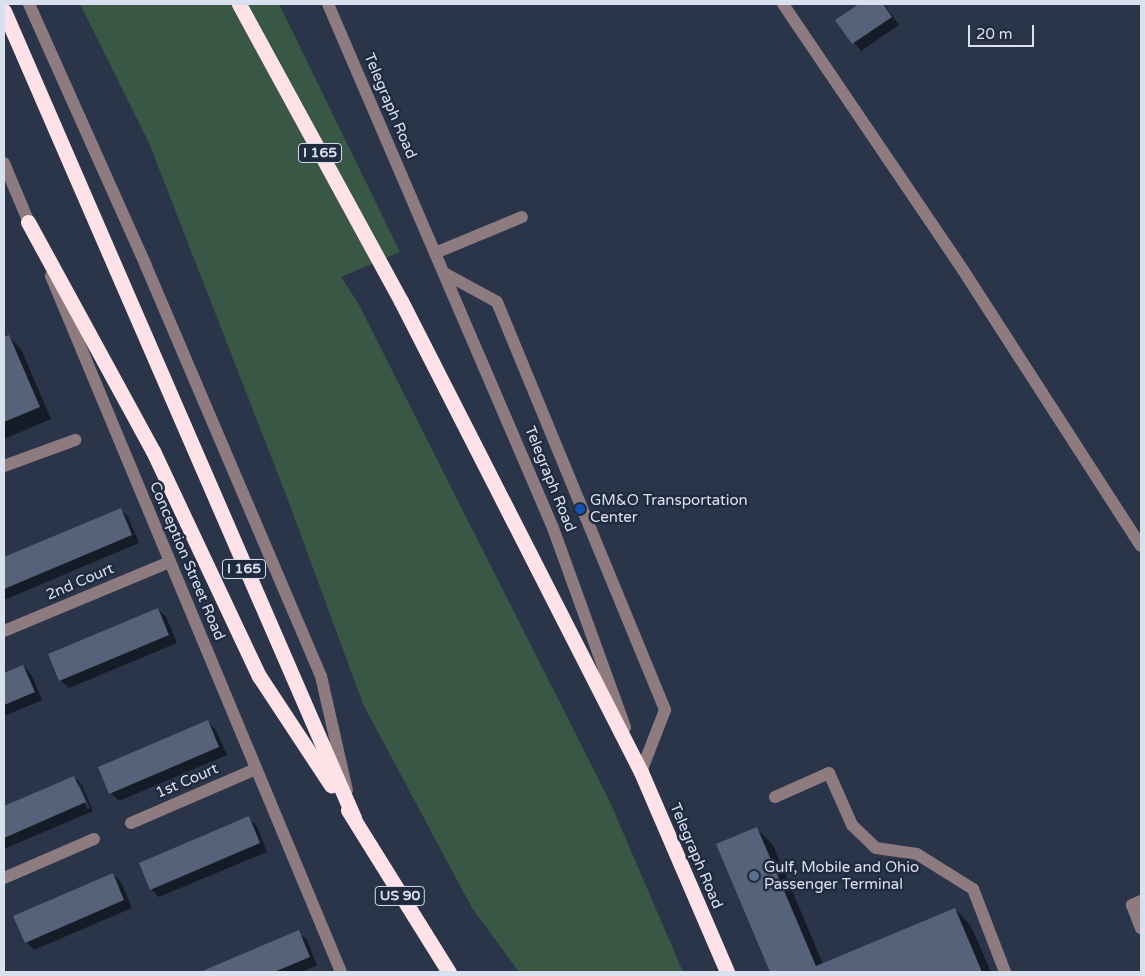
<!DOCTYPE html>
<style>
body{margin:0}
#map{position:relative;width:1145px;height:976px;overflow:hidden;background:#2a354a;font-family:"Varela Round",sans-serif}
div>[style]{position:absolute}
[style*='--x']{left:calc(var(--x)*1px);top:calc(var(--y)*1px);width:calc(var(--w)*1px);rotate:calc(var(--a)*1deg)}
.green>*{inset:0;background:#395745}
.shadow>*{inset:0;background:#0007}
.building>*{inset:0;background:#56627a}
.minor>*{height:12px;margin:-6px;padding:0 6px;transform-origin:6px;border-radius:6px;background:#8e7b7f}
.highway>*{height:15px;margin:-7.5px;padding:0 7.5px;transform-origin:7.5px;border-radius:7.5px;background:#fee2e8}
.dots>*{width:14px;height:14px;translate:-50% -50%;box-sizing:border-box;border:2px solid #202b40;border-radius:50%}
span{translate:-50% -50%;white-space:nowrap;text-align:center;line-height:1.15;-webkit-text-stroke:5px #202b40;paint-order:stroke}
.shield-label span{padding:1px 4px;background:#202b40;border:1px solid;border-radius:4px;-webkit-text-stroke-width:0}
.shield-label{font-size:14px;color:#d9e0ee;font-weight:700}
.street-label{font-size:15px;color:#d9e0ee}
.poi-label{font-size:15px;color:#d9e0ee}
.left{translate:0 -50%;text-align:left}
.frame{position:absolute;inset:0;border:5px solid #d9e0ee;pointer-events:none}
.scale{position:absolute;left:968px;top:25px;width:66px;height:22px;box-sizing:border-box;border:2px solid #d9e0ee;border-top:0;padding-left:6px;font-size:15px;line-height:18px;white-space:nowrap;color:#d9e0ee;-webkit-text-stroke:4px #202b40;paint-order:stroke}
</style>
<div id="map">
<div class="green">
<div style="clip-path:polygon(80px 4px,279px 4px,400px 252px,341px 277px,358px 303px,610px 802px,683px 972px,519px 972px,472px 908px,363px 704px,288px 500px,149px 143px)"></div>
</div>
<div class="shadow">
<div style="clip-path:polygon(861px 4px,884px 4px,899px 25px,861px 51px,837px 20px)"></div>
<div style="clip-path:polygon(9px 337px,21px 349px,51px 419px,4px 439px,4px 339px)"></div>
<div style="clip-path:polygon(120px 509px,128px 517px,139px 543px,4px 600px,4px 558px)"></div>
<div style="clip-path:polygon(158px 609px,166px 617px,177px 643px,69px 688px,60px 680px,50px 655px)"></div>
<div style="clip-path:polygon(23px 666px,31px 674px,42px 700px,4px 716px,4px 675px)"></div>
<div style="clip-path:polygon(208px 722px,216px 730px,227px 755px,119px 801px,111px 793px)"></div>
<div style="clip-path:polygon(evenodd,74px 777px,82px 785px,93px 811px,4px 849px,4px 807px,74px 777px,77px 785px,80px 785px,90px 808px,87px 809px,77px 785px)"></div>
<div style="clip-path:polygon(248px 818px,257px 826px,267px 852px,159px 897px,151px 889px)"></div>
<div style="clip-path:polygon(757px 829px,773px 845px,823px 964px,955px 909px,971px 926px,991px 972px,771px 972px,718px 845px)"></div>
<div style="clip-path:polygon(113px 874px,121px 882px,132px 908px,34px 950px,26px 942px)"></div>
<div style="clip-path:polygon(298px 932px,307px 940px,317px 965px,301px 972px,203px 972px)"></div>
</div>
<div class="building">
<div style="clip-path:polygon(859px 4px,883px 4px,892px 17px,852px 44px,835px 20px)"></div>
<div style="clip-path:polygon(9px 335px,40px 407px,4px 422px,4px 337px)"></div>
<div style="clip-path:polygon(121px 508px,132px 535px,4px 589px,4px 557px)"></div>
<div style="clip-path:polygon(158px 608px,169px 635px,59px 681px,48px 654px)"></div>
<div style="clip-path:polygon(23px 665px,35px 692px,4px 705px,4px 673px)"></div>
<div style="clip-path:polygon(208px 720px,219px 747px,109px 794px,98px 767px)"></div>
<div style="clip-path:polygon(74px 776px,86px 802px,4px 838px,4px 806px)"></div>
<div style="clip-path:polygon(249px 816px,260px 843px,150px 890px,139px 863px)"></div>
<div style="clip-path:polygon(757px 827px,816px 966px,955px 908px,982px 972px,770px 972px,716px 844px)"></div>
<div style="clip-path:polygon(113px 873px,124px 900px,25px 943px,13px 916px)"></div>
<div style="clip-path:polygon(299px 930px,310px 957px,274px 972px,200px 972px)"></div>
</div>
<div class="minor">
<div style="--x:29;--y:4;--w:287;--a:65.9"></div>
<div style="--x:146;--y:266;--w:446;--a:66.9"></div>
<div style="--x:321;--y:676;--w:117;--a:77.2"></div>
<div style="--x:328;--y:4;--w:570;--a:66.76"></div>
<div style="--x:553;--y:528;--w:212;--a:70.1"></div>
<div style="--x:783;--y:4;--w:321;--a:55.9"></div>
<div style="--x:963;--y:270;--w:328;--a:57.2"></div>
<div style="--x:4;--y:163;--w:73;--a:67.3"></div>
<div style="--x:435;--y:253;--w:94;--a:-22.5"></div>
<div style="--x:444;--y:273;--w:60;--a:28.7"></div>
<div style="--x:497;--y:302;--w:441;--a:67.6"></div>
<div style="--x:665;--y:710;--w:66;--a:111.2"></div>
<div style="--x:51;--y:276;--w:754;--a:67.38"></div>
<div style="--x:4;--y:466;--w:76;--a:-20.1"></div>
<div style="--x:4;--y:631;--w:180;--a:-22.6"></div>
<div style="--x:775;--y:797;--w:59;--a:-24"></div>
<div style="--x:829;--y:773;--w:57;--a:66.1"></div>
<div style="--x:852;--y:825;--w:33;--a:44"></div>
<div style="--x:876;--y:848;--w:41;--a:8.3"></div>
<div style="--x:917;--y:854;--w:66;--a:32"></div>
<div style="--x:973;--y:889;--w:89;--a:68.9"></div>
<div style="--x:131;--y:823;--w:136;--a:-23.4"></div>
<div style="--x:4;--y:878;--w:98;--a:-23.4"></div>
<div style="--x:1141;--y:901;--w:10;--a:156"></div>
<div style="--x:1132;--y:905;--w:25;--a:69"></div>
</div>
<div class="highway">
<div style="--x:239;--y:4;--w:338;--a:61.4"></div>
<div style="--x:401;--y:301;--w:529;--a:63"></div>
<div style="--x:641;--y:772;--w:218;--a:66.7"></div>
<div style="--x:4;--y:11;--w:880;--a:66.55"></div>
<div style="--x:28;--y:222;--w:261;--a:61.4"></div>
<div style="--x:153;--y:451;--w:249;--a:64.8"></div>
<div style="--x:259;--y:676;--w:131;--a:56.6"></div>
<div style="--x:348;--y:810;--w:191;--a:58.1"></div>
</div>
<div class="dots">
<div style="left:580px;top:509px;background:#1a4fb4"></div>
<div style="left:754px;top:876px;background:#5c6f8a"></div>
</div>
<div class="shield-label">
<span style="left:320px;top:153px">I 165</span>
<span style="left:244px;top:569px">I 165</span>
<span style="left:400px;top:896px">US 90</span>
</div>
<div class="street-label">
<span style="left:390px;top:106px;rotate:67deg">Telegraph Road</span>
<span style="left:550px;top:479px;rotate:68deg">Telegraph Road</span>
<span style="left:187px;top:561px;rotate:67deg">Conception Street Road</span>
<span style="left:80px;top:582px;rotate:-23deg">2nd Court</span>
<span style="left:187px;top:781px;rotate:-23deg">1st Court</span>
<span style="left:696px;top:856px;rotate:67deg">Telegraph Road</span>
</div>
<div class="poi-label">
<span class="left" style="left:590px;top:509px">GM&amp;O Transportation<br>Center</span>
<span class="left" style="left:764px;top:876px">Gulf, Mobile and Ohio<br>Passenger Terminal</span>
</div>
<div class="frame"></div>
<div class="scale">20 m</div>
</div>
